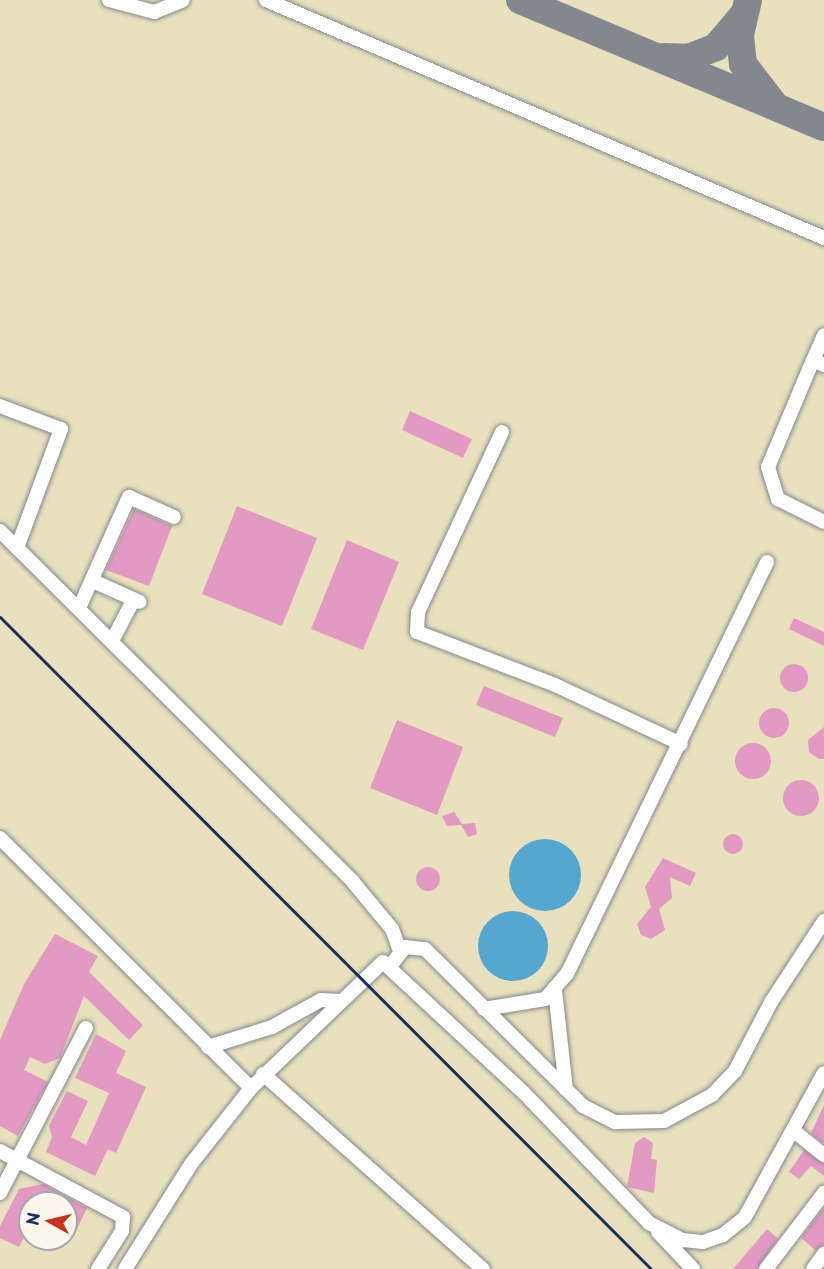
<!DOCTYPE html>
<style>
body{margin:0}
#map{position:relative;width:824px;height:1269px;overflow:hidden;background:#e9e0bd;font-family:"Playpen Sans",sans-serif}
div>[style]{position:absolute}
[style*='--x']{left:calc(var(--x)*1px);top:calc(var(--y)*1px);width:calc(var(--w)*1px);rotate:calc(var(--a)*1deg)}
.water>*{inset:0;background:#55a7d0}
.round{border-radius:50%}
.taxiway>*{height:28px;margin:-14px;padding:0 14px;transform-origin:14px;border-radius:14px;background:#82888e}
.building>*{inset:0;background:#e29ac3}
.roads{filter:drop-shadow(0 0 2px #82888e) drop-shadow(0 0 2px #82888e)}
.minor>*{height:14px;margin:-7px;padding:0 7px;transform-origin:7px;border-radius:7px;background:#fff}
.rail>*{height:3px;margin:-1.5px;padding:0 1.5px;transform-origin:1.5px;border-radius:1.5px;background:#1b2f5e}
span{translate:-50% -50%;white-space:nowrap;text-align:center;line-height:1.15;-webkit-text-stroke:4.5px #fbf7ec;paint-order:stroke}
.north{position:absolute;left:18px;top:1191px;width:60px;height:60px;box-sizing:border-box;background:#fbf7ec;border:2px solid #a1a7b3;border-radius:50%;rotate:278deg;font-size:16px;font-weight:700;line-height:24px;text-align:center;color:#1b2f5e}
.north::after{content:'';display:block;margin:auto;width:21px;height:27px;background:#c8321e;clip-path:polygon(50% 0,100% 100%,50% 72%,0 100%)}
</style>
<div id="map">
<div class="water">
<div class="round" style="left:509px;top:839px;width:72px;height:72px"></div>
<div class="round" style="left:478px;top:911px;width:70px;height:70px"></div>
</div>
<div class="taxiway">
<div style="--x:520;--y:0;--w:329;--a:22.7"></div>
<div style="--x:748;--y:0;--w:37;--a:103"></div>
<div style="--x:740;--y:36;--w:28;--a:84"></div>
<div style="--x:743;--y:64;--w:49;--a:52.4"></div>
<div style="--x:664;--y:57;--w:24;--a:2"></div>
<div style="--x:688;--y:58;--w:30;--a:-21"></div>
<div style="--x:716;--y:47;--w:43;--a:-49.7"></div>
</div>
<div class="building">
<div style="clip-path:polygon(410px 411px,472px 439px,463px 458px,402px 430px)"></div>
<div style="clip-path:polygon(237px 506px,317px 538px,282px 626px,202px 594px)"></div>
<div style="clip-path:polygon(134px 509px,172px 526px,149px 586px,106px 570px)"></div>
<div style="clip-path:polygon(347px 540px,399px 562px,363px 650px,311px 629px)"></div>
<div style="clip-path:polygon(794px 618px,824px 632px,824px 646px,789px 629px)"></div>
<div class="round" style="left:780px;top:664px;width:28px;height:28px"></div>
<div style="clip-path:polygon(484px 686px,563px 718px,555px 737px,476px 705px)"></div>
<div class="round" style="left:759px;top:708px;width:30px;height:30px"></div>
<div style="clip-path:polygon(397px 720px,463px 747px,437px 815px,370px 788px)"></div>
<div style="clip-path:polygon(824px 727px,824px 759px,819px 759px,809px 752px,808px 740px)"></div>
<div class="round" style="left:735px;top:743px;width:36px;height:36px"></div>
<div class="round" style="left:783px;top:780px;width:36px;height:36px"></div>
<div style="clip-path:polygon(454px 812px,462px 824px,475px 823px,477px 834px,468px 837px,461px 825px,447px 826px,442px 816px)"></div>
<div class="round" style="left:723px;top:834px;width:20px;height:20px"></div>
<div style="clip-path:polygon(663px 858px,696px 873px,690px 886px,670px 877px,672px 898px,659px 909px,665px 930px,651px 939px,641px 935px,637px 924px,651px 907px,645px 887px)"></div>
<div class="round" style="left:416px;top:867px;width:24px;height:24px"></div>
<div style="clip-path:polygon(55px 934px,98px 956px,89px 972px,143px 1025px,129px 1040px,84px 996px,60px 1058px,45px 1064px,30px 1057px,24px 1070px,48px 1082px,18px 1136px,0 1126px,0 1040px,24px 984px)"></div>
<div style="clip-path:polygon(96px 1034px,126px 1051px,116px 1073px,146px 1087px,116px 1153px,108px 1149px,95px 1176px,46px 1152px,52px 1137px,49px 1126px,67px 1091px,88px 1101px,71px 1137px,86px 1145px,109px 1093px,75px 1078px)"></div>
<div style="clip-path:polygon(824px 1105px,824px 1141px,823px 1143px,811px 1133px)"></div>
<div style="clip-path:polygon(644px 1137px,653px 1143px,651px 1159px,657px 1160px,654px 1193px,627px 1187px,635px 1143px)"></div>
<div style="clip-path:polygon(804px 1150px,824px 1164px,824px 1176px,811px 1166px,799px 1179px,789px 1172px)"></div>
<div style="clip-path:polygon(43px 1184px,87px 1208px,77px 1229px,66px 1223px,66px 1203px,30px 1203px,30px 1225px,19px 1247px,0 1238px,0 1226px,19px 1189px)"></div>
<div style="clip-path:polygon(824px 1208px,824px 1245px,815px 1250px,801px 1238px)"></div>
<div style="clip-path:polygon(767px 1229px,778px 1239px,757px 1269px,733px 1269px)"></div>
</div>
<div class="roads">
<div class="minor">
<div style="--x:109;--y:0;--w:47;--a:14.9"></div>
<div style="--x:154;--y:12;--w:31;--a:-22"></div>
<div style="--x:266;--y:0;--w:607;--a:23.1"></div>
<div style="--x:813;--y:360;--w:27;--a:-66"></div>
<div style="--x:824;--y:365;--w:12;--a:-156"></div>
<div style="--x:813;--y:360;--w:116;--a:112.8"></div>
<div style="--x:768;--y:467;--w:34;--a:73"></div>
<div style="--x:778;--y:499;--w:51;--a:26.6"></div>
<div style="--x:0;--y:406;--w:65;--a:20.7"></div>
<div style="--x:61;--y:429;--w:127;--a:110.3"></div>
<div style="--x:502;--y:432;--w:199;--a:115"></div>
<div style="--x:418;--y:612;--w:20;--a:93"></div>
<div style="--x:417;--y:632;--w:148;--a:21"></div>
<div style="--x:555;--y:685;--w:139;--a:25.1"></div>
<div style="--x:0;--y:531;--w:498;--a:44.8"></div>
<div style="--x:353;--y:882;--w:61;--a:50.3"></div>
<div style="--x:392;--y:929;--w:23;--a:70"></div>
<div style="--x:93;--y:581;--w:51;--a:24.1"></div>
<div style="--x:79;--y:608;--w:122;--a:-65.8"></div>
<div style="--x:129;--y:497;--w:49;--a:24"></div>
<div style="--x:112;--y:641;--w:47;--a:-62.4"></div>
<div style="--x:0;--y:838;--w:354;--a:44.9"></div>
<div style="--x:391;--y:965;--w:23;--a:-52"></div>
<div style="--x:405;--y:947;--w:20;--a:6"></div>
<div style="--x:425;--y:949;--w:223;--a:44.8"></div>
<div style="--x:583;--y:1106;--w:36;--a:27"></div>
<div style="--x:615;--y:1122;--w:49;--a:-1.2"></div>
<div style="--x:664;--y:1121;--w:55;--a:-28.4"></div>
<div style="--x:712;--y:1095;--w:33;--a:-46"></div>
<div style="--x:735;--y:1071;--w:78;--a:-62.4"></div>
<div style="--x:771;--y:1002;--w:97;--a:-56.8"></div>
<div style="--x:555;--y:990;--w:100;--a:83.7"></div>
<div style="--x:484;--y:1009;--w:62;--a:-9.3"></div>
<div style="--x:545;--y:999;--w:33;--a:-49"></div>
<div style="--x:567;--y:974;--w:458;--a:-64.1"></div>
<div style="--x:208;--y:1047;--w:67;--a:-17.4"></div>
<div style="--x:272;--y:1027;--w:56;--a:-28.9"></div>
<div style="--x:321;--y:1000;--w:20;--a:3"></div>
<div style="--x:263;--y:1074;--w:294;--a:41.6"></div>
<div style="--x:794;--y:1131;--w:38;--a:39"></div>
<div style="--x:0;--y:1151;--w:140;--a:28.2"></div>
<div style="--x:123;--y:1217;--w:14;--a:94"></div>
<div style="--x:122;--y:1231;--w:45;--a:122.3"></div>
<div style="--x:0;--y:1193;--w:186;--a:-62.5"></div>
<div style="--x:658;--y:1232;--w:51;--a:46.6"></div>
<div style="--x:125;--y:1269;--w:124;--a:-57.8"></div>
<div style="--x:191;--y:1164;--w:97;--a:-51.7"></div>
<div style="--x:251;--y:1088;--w:182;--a:-43.7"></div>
<div style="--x:383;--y:962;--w:192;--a:42.9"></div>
<div style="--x:524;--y:1093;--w:180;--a:46.1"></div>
<div style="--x:649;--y:1223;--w:38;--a:27"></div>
<div style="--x:683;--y:1240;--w:20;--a:6"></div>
<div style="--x:703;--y:1242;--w:21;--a:-19"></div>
<div style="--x:723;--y:1235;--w:28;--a:-39"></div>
<div style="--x:745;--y:1217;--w:164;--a:-61.3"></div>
<div style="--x:766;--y:1269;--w:96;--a:-52.7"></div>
<div style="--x:813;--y:1269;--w:19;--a:-54"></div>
</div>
</div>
<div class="rail">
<div style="--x:0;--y:617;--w:921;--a:45.04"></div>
</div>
<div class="north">N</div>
</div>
